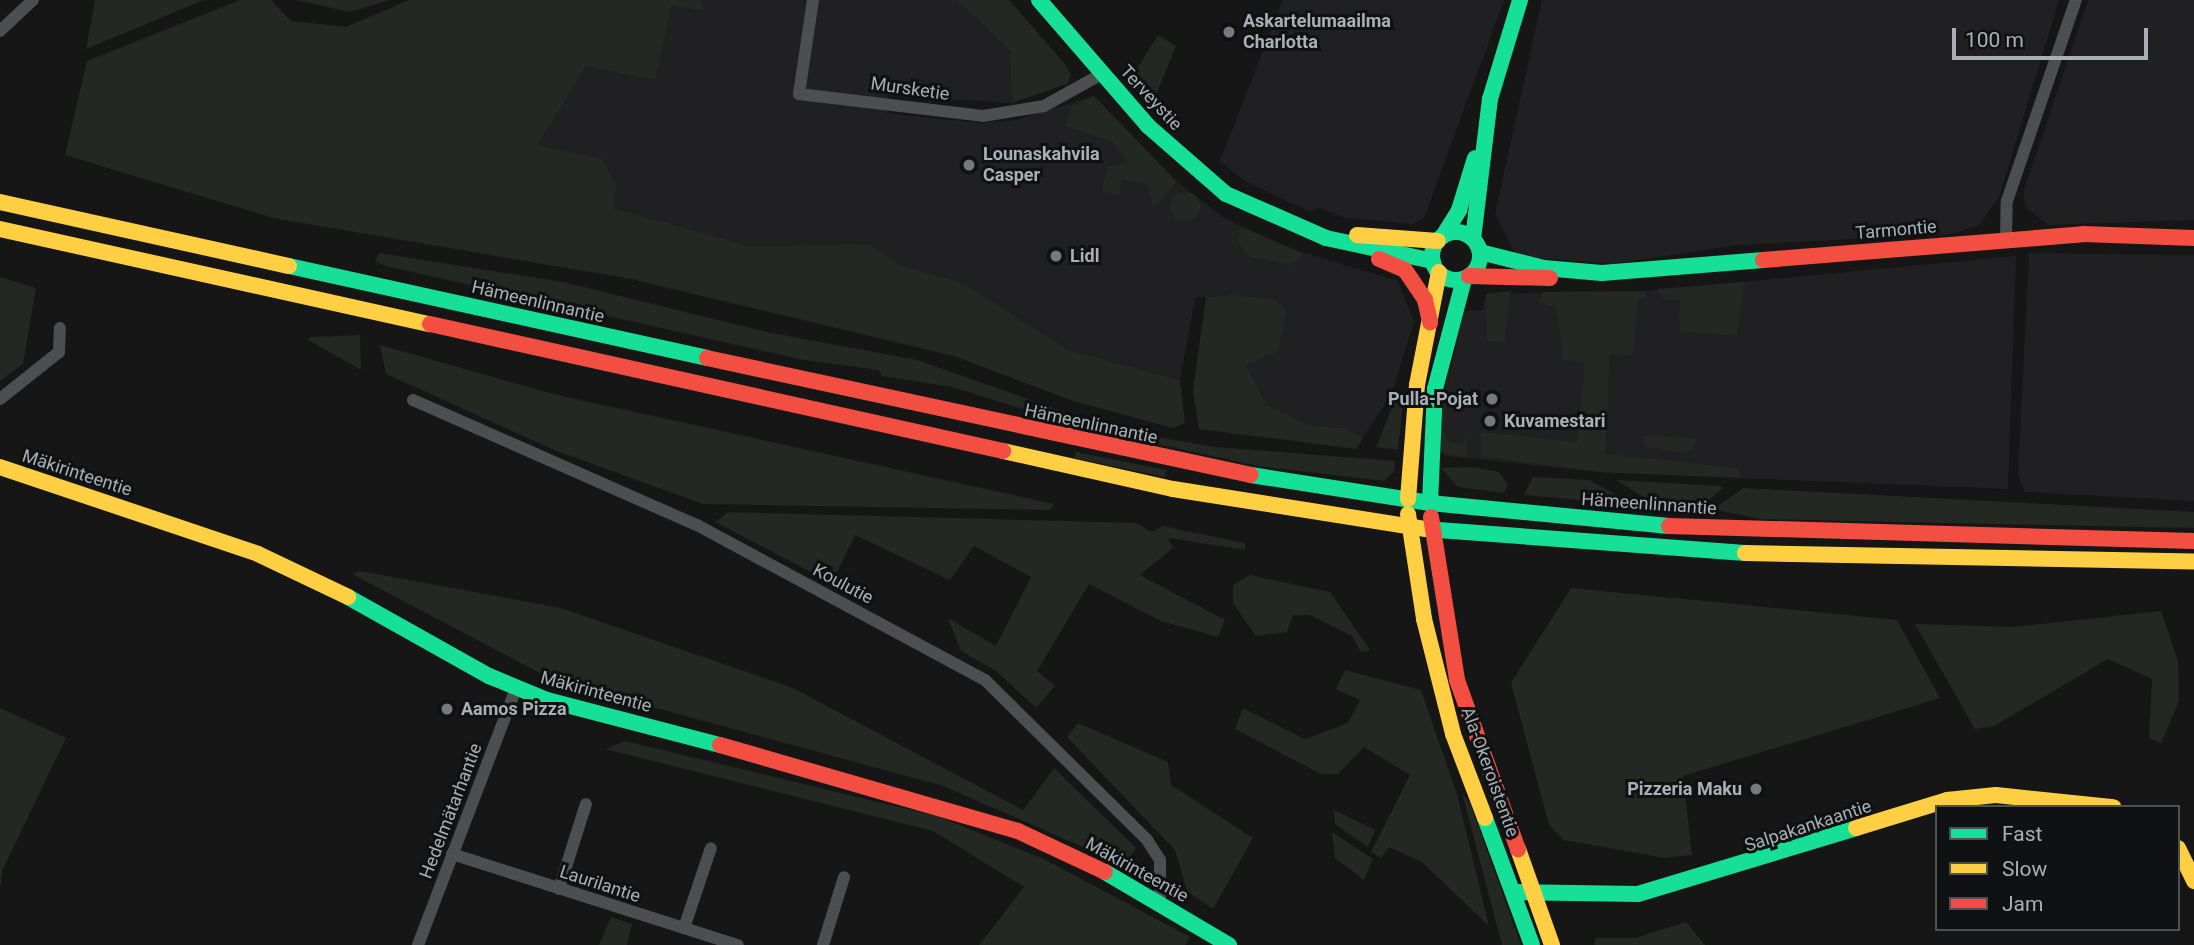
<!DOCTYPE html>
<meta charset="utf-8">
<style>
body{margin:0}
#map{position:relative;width:2194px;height:945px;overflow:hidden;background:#161616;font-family:Roboto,sans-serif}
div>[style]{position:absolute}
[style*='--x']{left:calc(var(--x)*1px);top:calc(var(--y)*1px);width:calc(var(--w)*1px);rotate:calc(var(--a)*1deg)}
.built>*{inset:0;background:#202022}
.green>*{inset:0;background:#232822}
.round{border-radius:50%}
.street>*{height:12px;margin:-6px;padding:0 6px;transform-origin:6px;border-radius:6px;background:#4c4e4f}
.fast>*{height:16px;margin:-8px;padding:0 8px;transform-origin:8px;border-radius:8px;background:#16e098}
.fast>.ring{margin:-8px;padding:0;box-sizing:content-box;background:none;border:16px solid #16e098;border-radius:50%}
.slow>*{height:16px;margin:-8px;padding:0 8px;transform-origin:8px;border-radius:8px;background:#ffcf43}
.jam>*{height:16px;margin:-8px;padding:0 8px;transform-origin:8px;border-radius:8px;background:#f24e42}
.dots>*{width:19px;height:19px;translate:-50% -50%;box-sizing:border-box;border:4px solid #101112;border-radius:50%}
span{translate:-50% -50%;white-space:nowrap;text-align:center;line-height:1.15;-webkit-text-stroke:6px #101112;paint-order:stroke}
.poi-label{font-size:18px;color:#a8b0b5;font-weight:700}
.left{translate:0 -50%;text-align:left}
.right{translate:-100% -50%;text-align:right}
.street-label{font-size:18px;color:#a8b0b5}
.legend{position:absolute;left:1935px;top:805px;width:245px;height:126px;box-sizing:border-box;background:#101112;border:2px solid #4d5153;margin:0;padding:9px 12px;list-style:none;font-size:21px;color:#a8b0b5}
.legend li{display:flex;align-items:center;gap:14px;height:35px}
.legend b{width:35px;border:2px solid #4d5153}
.scale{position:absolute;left:1952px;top:28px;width:196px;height:32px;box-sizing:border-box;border:4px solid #a8b0b5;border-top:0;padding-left:9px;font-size:21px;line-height:24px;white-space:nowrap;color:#a8b0b5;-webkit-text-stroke:5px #101112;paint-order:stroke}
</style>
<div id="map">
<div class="built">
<div style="clip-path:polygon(702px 0,957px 0,1010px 53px,1012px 103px,888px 96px,887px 113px,980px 123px,1016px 120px,1094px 96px,1177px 182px,1224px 218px,1285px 247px,1398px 281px,1414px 322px,1392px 392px,1363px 438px,1345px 428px,1309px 425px,1267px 405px,1246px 365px,1230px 295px,1195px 298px,1180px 380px,1069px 350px,963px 283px,900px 265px,869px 244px,749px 246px,612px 208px,538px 145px,586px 66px,671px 6px,704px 11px)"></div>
<div style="clip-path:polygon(1283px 0,1504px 0,1424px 218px,1413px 224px,1345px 218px,1319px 208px,1310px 212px,1243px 180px,1220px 161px)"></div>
<div style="clip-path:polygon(1542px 0,2059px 0,1999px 197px,1979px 225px,1952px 234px,1739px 245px,1611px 264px,1516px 256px,1495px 214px)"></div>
<div style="clip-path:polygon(2088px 0,2194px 0,2194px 220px,2048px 225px,2025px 207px,2024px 190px)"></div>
<div style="clip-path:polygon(2029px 253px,2194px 255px,2194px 501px,2025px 492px,2018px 474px)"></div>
<div style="clip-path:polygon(2016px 256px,2008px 489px,1600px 472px,1445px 456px,1437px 434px,1463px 311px,1483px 310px,1486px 294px,1646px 291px)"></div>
</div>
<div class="green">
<div style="clip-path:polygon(95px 0,204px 0,86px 49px)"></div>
<div style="clip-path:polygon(240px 0,271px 0,291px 21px,346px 27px,409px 0,702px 0,704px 11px,671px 6px,655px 80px,586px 66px,538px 145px,602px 159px,616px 184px,613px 208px,749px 246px,869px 244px,900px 265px,963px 283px,1069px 350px,1180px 380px,1185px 423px,1173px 428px,1073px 401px,954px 356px,631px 279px,273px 218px,65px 155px,87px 61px)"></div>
<div style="clip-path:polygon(295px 0,390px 0,350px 12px)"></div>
<div style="clip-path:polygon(957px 0,1009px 0,1064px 63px,1071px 75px,1067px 84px,1012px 103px,1010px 52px)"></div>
<div style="clip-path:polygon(1158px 35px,1176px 46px,1154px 100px,1131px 78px)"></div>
<div style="clip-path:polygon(1094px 96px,1177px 182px,1153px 209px,1148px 185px,1122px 179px,1119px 195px,1102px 191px,1108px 167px,1128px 162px,1113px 142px,1065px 126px,1072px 106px)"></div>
<div class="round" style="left:1170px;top:192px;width:30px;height:30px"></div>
<div style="clip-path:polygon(1242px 227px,1302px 253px,1301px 258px,1291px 265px,1248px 256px,1238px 243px)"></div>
<div style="clip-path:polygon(379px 253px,563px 282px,767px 332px,917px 360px,1116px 430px,1215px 447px,1395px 461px,1394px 472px,1384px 481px,1258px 466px,1088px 429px,952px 387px,882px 376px,879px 370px,804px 360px,389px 267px,375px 262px)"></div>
<div style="clip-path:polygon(0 277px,36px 288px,23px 364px,0 381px)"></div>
<div style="clip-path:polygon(1744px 282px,1737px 336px,1679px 332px,1680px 300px,1662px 299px,1657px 289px)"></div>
<div style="clip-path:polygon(1511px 291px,1504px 342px,1487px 341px,1486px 294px)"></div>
<div style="clip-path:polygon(1646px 291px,1647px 298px,1639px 298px,1632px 356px,1610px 354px,1605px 454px,1738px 468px,1741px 478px,1600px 472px,1481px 456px,1481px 432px,1577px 442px,1585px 362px,1563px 360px,1558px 315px,1553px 306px,1539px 303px,1543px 292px)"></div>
<div style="clip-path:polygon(1230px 295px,1275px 299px,1286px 312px,1278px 351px,1246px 365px,1267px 405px,1309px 425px,1345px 428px,1363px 438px,1356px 449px,1199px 429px,1193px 390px,1206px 297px)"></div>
<div style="clip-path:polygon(360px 335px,361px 370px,308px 340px,310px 337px)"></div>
<div style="clip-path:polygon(380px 345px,553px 394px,1054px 504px,1050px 510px,703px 504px,554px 450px,386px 374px)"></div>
<div style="clip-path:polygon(1452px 346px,1443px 429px,1448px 441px,1462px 445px,1467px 437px,1467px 458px,1437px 452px)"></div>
<div style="clip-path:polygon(1398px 393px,1404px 393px,1398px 450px,1376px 447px)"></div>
<div style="clip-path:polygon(1642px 435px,1697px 438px,1693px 450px,1683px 453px,1646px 447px)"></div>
<div style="clip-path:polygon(1076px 452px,1166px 470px,1165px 477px,1074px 458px)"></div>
<div style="clip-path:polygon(1474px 467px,1499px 472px,1508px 485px,1504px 493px,1458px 487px,1441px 468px)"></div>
<div style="clip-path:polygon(1533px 477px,1589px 480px,1635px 505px,1524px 495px)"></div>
<div style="clip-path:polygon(1616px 480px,1720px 486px,1723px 488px,1703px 505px,1653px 503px)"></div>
<div style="clip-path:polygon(1744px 488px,2194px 512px,2194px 528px,1759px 519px,1713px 509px)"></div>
<div style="clip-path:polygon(728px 512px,1136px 523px,1152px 532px,1162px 526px,1245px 543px,1246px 550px,1168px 538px,1173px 548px,1140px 575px,1225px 620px,1218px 637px,1161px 621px,1089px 584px,1037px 671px,1055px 686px,1036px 708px,996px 671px,961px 651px,948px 618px,996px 646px,1031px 577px,974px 546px,950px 580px,855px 535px,832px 583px,715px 522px)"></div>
<div style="clip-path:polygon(360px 571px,561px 608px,793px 688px,1023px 810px,1054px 768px,1136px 848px,1124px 865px,943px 786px,553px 680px,352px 574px)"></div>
<div style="clip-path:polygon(1250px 575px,1330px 592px,1370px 650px,1361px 652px,1352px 636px,1310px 615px,1293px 615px,1287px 632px,1256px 636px,1233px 603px,1233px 585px)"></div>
<div style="clip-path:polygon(1571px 588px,1897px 620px,1940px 698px,1683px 776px,1692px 855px,1665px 858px,1564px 840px,1549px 825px,1511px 683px)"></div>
<div style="clip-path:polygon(2161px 611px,2178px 661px,2179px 701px,2161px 743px,2149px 738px,2152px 679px,2108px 659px,1994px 726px,1975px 729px,1915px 624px,2014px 627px)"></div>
<div style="clip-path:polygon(1345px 670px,1421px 690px,1457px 794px,1489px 926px,1422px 862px,1389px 847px,1381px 858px,1371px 852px,1410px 775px,1364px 747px,1338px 774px,1321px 774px,1235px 729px,1243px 708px,1305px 739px,1348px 723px,1360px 700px,1336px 689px)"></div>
<div style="clip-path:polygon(0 708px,66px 738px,3px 869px,0 889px)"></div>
<div style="clip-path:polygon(1078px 723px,1168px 762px,1171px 785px,1253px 838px,1213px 909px,1187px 891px,1175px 850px,1067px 737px)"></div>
<div style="clip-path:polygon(625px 741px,940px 817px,1046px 860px,1190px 937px,1185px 945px,979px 945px,1024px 887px,933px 831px,605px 749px)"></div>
<div style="clip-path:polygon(1462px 793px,1470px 803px,1521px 945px,1502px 945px)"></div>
<div style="clip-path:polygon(1334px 810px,1375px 830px,1368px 847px,1335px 824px)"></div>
<div style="clip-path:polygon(1332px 832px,1373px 859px,1364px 880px,1335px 858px)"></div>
<div style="clip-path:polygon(611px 917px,632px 924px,627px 945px,599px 945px)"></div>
<div style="clip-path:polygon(1686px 922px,1705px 945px,1595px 945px,1595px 938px,1635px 938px)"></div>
</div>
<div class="street">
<div style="--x:813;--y:0;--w:95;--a:98.5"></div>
<div style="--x:799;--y:94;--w:185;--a:6.8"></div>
<div style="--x:983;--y:116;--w:62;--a:-9.3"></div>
<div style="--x:1044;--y:106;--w:66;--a:-28.9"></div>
<div style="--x:0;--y:31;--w:45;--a:-43.2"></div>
<div style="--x:2006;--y:240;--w:39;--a:-89"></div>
<div style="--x:2007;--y:201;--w:213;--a:-71.1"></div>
<div style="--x:0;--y:399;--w:75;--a:-38.5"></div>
<div style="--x:59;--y:352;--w:24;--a:-88"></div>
<div style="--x:413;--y:400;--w:310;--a:23.8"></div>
<div style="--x:697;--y:525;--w:327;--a:28.3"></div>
<div style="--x:985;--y:680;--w:228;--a:44.6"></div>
<div style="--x:1147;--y:840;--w:24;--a:57"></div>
<div style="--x:1160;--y:860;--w:45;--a:90"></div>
<div style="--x:452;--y:854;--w:300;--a:17.7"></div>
<div style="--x:559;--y:889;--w:89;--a:-72.4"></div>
<div style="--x:684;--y:928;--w:84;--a:-71.4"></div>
<div style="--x:418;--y:945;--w:274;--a:-69.1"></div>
<div style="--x:823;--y:945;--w:71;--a:-72.8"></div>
</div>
<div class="fast">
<div style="--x:1039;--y:0;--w:167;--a:49.1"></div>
<div style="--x:1148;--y:126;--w:103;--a:41.1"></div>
<div style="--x:1226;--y:194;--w:109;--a:23.7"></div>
<div style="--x:1326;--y:238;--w:109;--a:12.1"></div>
<div class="ring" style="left:1432px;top:232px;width:32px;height:32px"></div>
<div style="--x:1443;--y:236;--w:31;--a:-58"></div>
<div style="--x:1459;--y:210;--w:54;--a:-72.9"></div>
<div style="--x:1473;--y:239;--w:141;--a:-83.1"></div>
<div style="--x:1490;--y:99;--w:103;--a:-73.1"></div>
<div style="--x:1480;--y:252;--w:66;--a:14"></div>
<div style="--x:1544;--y:268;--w:58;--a:4.9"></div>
<div style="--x:1602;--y:273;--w:162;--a:-4.6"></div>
<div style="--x:289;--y:266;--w:428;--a:12.4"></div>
<div style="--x:1251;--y:475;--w:181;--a:8.9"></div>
<div style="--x:1430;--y:503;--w:240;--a:5.5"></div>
<div style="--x:1430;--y:503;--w:114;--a:-87.5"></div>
<div style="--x:1435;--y:389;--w:114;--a:-75.2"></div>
<div style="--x:1425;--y:529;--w:321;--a:4.3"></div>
<div style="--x:348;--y:597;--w:162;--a:29.3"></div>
<div style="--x:489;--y:676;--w:63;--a:22.5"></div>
<div style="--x:547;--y:700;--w:179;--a:14.6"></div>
<div style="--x:1485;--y:818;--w:135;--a:69.7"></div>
<div style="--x:1105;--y:872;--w:144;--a:30.5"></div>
<div style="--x:1514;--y:892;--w:124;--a:0.9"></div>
<div style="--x:1638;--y:894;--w:228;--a:-16.8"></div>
</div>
<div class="slow">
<div style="--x:0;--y:202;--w:296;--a:12.5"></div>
<div style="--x:0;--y:229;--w:440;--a:12.5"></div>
<div style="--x:1357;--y:235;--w:81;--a:4.2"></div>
<div style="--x:1003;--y:451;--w:174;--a:12.6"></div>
<div style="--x:1173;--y:489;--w:255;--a:9"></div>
<div style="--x:0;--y:467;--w:272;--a:18.6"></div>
<div style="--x:258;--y:554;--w:100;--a:25.5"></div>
<div style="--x:1408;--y:499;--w:114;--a:-85.5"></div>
<div style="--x:1417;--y:385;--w:115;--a:-79"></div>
<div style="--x:1408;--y:514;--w:106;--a:81.3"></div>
<div style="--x:1424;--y:619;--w:119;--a:75.8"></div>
<div style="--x:1453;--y:734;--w:90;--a:69.1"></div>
<div style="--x:1745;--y:553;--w:449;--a:1.1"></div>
<div style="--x:1856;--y:828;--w:95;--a:-17.1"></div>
<div style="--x:1947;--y:800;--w:49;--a:-5.8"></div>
<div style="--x:1996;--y:795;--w:118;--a:5.9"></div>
<div style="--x:2178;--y:848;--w:37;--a:64"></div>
<div style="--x:1518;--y:849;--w:102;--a:70.5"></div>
</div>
<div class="jam">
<div style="--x:1379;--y:259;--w:28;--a:23"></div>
<div style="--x:1405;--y:270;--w:36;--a:56"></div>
<div style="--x:1425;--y:300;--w:23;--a:77"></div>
<div style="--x:1763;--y:260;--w:321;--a:-4.6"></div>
<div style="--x:2083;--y:234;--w:111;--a:2.1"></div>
<div style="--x:1469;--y:276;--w:81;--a:1.4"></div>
<div style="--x:430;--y:324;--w:587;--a:12.5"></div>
<div style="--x:707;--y:358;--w:556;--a:12.14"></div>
<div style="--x:1431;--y:517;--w:165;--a:80.9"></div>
<div style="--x:1457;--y:680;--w:180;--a:70.2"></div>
<div style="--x:1669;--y:526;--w:525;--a:1.64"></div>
<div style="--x:720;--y:745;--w:310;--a:16.1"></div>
<div style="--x:1018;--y:831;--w:96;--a:25.2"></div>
</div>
<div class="dots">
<div style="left:1229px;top:32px;background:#757a7d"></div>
<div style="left:969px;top:165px;background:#757a7d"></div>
<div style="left:1056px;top:256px;background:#757a7d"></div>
<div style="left:1492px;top:399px;background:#757a7d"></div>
<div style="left:1490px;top:421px;background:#757a7d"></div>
<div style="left:447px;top:709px;background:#757a7d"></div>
<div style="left:1756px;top:789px;background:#757a7d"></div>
</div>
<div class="poi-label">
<span class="left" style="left:1243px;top:32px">Askartelumaailma<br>Charlotta</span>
<span class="left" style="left:983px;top:165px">Lounaskahvila<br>Casper</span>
<span class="left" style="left:1070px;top:256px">Lidl</span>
<span class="right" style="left:1478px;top:399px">Pulla-Pojat</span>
<span class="left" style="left:1504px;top:421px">Kuvamestari</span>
<span class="left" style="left:461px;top:709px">Aamos Pizza</span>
<span class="right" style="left:1742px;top:789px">Pizzeria Maku</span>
</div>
<div class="street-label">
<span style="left:910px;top:89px;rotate:8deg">Mursketie</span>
<span style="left:1151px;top:98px;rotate:47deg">Terveystie</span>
<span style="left:1896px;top:230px;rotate:-5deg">Tarmontie</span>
<span style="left:538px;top:302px;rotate:13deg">Hämeenlinnantie</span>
<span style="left:1091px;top:424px;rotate:12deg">Hämeenlinnantie</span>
<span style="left:77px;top:473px;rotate:18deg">Mäkirinteentie</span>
<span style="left:1649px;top:504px;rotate:4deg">Hämeenlinnantie</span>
<span style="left:843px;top:584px;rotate:28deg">Koulutie</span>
<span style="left:596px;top:692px;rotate:15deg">Mäkirinteentie</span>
<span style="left:1490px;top:772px;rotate:70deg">Ala-Okeroistentie</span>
<span style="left:451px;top:811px;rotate:-69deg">Hedelmätarhantie</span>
<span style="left:1808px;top:826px;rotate:-18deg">Salpakankaantie</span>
<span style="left:1137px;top:870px;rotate:29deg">Mäkirinteentie</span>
<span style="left:600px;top:884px;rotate:18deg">Laurilantie</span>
</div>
<ul class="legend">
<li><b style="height:9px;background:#16e098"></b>Fast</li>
<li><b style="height:9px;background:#ffcf43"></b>Slow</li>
<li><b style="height:9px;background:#f24e42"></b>Jam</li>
</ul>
<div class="scale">100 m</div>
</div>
